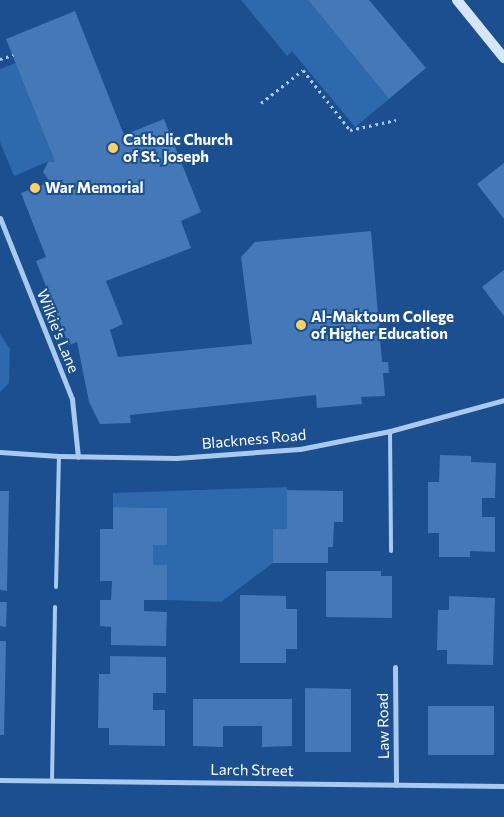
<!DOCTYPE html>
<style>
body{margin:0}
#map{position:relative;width:504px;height:817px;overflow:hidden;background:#1b4f8f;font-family:Commissioner,sans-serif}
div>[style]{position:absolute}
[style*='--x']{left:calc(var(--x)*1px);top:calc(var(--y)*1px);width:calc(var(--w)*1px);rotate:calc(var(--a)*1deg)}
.green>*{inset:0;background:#2e69ad}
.building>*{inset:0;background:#4478b7}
.path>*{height:3px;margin-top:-1.5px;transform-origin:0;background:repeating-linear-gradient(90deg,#a9c9ee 0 2.5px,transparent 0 6.5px)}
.lane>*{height:4px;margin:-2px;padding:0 2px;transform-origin:2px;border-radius:2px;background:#a9c9ee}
.street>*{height:5px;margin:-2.5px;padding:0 2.5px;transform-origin:2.5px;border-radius:2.5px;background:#a9c9ee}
.secondary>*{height:10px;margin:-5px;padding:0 5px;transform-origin:5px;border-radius:5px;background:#d6e6fa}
.dots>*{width:14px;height:14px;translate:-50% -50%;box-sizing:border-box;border:2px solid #1b4f8f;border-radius:50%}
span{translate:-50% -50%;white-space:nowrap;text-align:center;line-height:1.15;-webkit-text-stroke:4px #1b4f8f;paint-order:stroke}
.poi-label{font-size:15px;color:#fff;font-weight:700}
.left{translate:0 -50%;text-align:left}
.street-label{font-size:15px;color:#fff}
</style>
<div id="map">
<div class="green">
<div style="clip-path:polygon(241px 0,308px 0,389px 99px,355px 127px,292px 51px,287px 56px)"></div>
<div style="clip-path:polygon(16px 63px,55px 162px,47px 162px,14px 176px,0 142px,0 69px)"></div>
<div style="clip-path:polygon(0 334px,10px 349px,9px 383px,0 392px)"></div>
<div style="clip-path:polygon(287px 487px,287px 529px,273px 529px,273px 563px,221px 602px,167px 600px,167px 565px,153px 565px,153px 545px,167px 545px,167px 508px,113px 507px,113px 493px)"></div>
</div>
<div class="building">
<div style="clip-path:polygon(308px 0,369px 0,426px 68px,389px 99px)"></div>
<div style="clip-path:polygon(75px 11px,124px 135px,164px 119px,201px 212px,181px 221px,191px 248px,106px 281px,123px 324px,110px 330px,118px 357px,252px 344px,241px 257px,255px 242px,371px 231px,382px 362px,388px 362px,389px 373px,383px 373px,385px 396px,361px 397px,362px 404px,317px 408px,316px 395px,130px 415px,131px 423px,100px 424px,89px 402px,77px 342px,69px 345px,36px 261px,46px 257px,21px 193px,50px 182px,43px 172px,48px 162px,55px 162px,6px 39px)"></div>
<div style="clip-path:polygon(504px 163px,504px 219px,477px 184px)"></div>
<div style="clip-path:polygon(504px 270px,504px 316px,482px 287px)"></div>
<div style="clip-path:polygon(440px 455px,471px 456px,471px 462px,496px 463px,495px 498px,482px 498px,482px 517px,495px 517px,495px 552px,470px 551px,470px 557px,439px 557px,439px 533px,428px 533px,428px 482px,439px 482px)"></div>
<div style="clip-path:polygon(287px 490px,343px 491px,343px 522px,334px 522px,333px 547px,328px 547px,328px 563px,273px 563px,273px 529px,287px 529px)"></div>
<div style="clip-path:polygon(0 491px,9px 491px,7px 591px,0 590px)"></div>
<div style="clip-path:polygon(113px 507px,167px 508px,167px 545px,153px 545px,153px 565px,167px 565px,167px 600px,144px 600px,144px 611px,167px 612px,166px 646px,111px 645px,111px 627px,100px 626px,100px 600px,111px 600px,112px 581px,100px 581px,100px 529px,113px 529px)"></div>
<div style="clip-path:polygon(326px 571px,381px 571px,381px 576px,392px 576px,392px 618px,326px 617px)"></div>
<div style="clip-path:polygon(240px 595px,286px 596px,286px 609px,297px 609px,297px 649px,286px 649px,286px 663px,240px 663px)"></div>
<div style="clip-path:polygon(449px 596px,495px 598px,493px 665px,447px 664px,447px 650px,437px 650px,438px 610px,449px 610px)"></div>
<div style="clip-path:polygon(0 602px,7px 602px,6px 627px,0 626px)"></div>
<div style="clip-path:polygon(0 641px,6px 641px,4px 735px,0 735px)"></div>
<div style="clip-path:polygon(110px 656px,166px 657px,166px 693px,153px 693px,153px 710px,165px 710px,165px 746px,109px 745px,109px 728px,98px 728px,99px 674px,110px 674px)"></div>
<div style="clip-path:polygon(305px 688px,351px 689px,351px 752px,305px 752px)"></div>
<div style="clip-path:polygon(193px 699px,292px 699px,292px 746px,262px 747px,262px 726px,223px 726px,223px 747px,193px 746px)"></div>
<div style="clip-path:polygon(428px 706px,494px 706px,494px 755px,428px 755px)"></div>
</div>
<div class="path">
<div style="--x:0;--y:59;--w:14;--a:-17"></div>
<div style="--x:261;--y:103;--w:53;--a:-38.2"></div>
<div style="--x:303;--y:70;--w:76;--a:51.9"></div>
<div style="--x:350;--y:130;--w:47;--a:-12.3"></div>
</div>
<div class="lane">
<div style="--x:390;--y:431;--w:120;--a:89.5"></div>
<div style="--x:56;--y:587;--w:131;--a:-88.7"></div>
<div style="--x:52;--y:780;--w:173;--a:-89"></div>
</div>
<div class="street">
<div style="--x:0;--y:218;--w:195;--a:68.3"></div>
<div style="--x:72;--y:399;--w:58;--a:84.1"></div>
<div style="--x:0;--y:452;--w:59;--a:3.9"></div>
<div style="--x:59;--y:456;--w:117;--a:1"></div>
<div style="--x:176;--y:458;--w:124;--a:-4.2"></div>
<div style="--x:300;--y:449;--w:92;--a:-11.3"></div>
<div style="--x:390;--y:431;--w:118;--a:-15.2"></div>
<div style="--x:395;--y:667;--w:118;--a:89.5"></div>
<div style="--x:0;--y:780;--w:504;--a:0.68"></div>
</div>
<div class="secondary">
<div style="--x:457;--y:0;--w:75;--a:51"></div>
</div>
<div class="dots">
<div style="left:113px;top:148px;background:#ffd166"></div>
<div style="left:35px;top:188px;background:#ffd166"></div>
<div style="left:301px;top:325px;background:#ffd166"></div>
</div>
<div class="poi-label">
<span class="left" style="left:123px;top:148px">Catholic Church<br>of St. Joseph</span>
<span class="left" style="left:45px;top:188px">War Memorial</span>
<span class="left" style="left:311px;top:325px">Al-Maktoum College<br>of Higher Education</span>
</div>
<div class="street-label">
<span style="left:58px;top:331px;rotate:68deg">Wilkie's Lane</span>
<span style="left:254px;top:439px;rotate:-5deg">Blackness Road</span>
<span style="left:383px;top:726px;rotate:-91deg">Law Road</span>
<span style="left:252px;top:770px;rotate:1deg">Larch Street</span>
</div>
</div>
